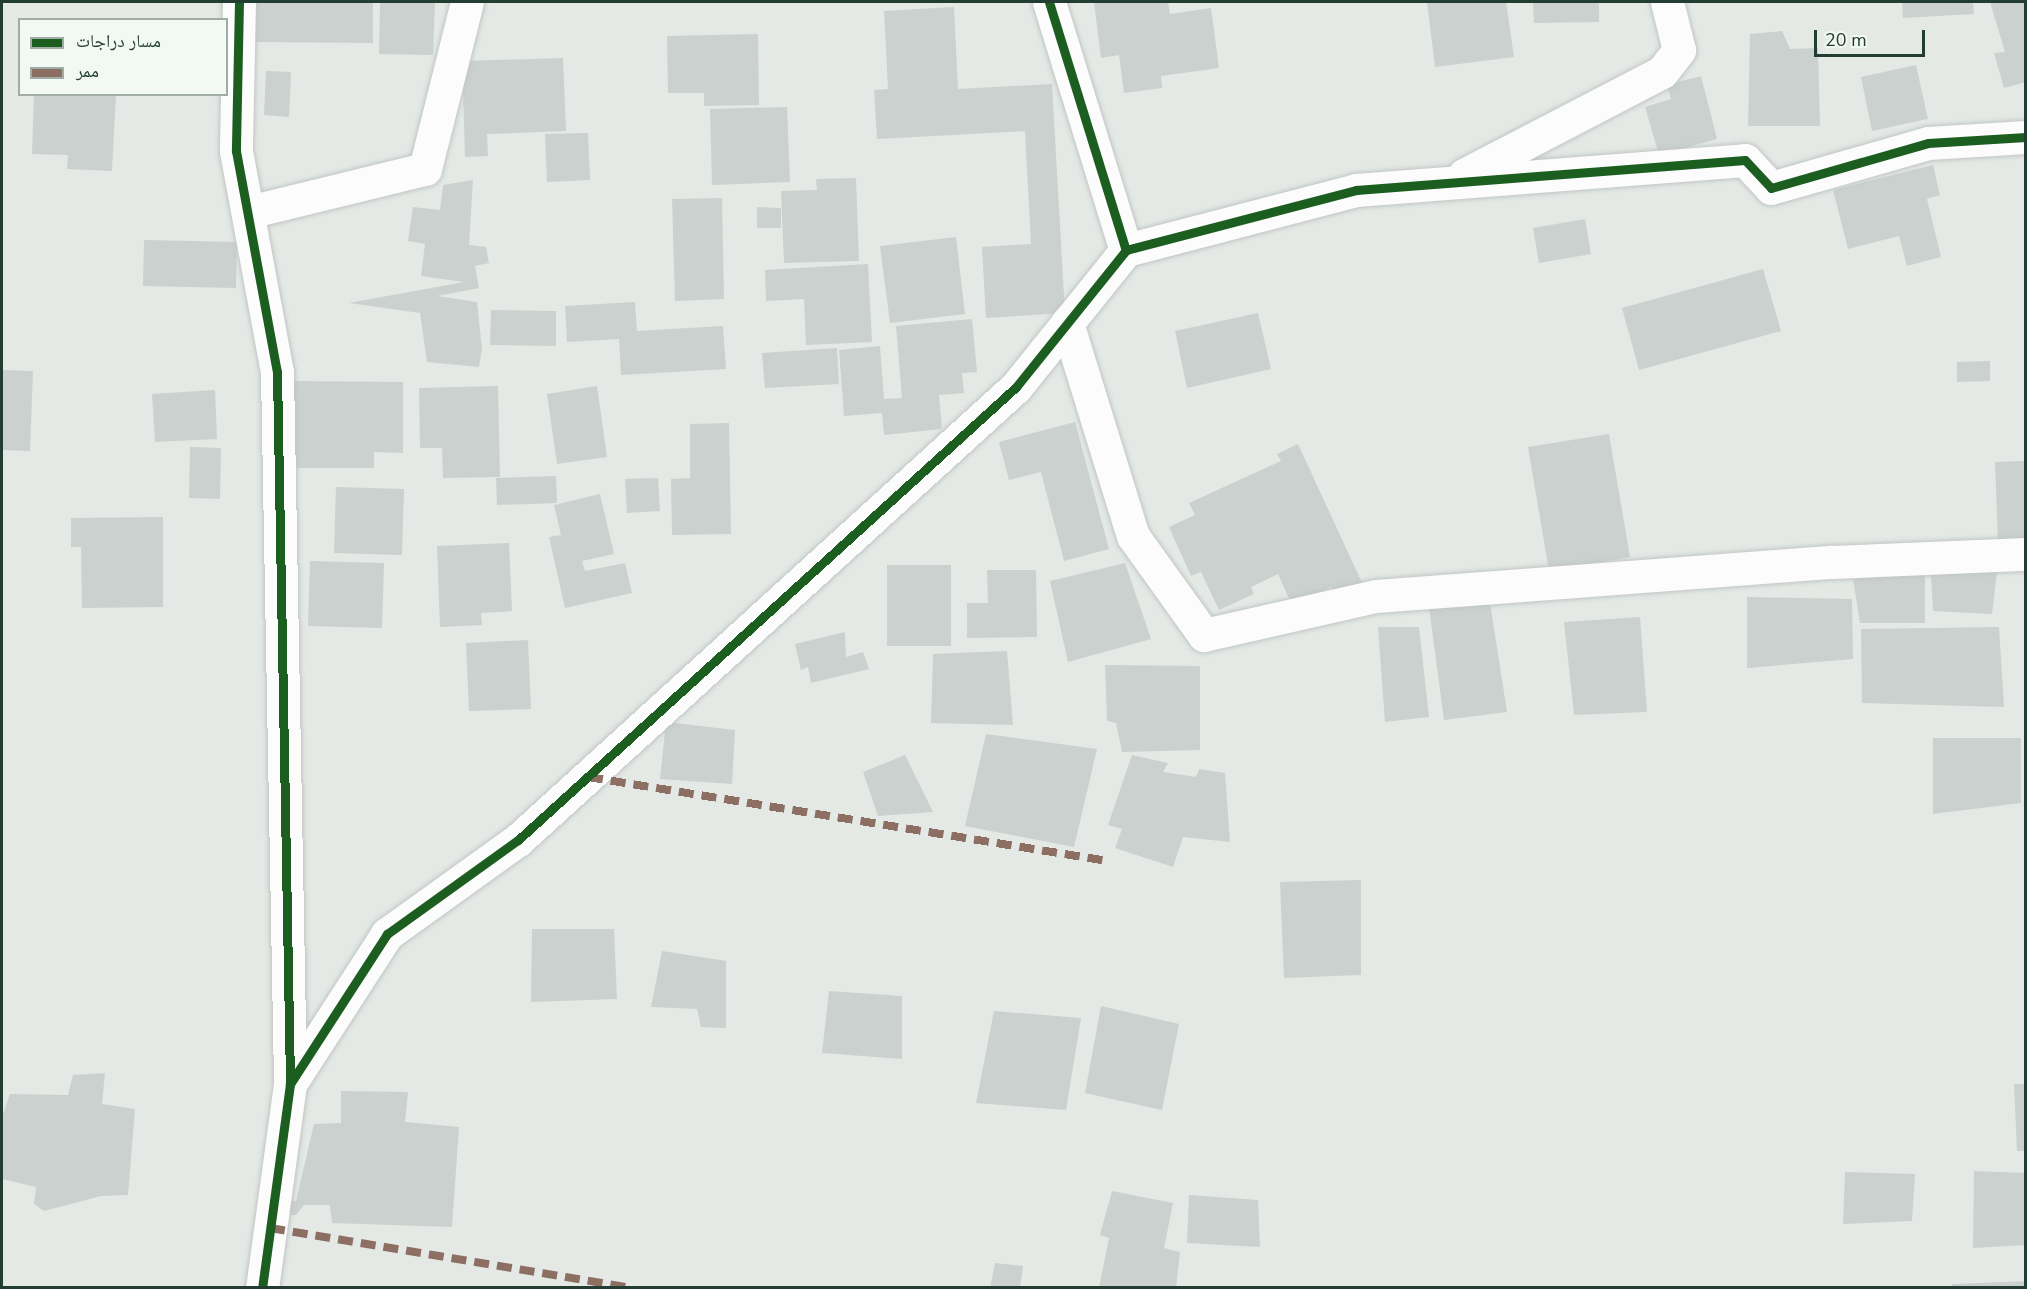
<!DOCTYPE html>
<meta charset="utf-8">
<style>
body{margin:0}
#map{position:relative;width:2027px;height:1289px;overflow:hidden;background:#e4e9e6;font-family:"Nunito Sans","Noto Naskh Arabic",sans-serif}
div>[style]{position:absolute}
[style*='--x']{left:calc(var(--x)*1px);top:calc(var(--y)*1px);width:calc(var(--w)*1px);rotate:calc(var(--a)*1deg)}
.building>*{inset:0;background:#cbd1ce}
.roads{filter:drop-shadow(0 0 2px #c1c6c3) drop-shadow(0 0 2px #c1c6c3)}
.street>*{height:33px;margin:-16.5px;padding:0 16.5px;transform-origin:16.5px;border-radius:16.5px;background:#fbfcfb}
.secondary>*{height:33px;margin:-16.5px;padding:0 16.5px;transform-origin:16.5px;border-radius:16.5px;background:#fbfcfb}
.quiet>*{height:8px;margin-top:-4px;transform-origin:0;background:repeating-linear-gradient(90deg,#8d6e63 0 15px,transparent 0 23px)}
.cycleway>*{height:9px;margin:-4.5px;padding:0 4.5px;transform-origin:4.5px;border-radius:4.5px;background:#1b5e20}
span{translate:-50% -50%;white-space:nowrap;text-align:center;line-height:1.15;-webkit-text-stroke:4.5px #f2f8f4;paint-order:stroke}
.frame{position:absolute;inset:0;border:3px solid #223d31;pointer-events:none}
.legend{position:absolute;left:18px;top:18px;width:210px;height:78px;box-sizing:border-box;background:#f2f8f4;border:2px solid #9fada6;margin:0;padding:8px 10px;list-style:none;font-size:18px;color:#223d31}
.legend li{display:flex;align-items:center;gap:12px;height:30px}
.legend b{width:30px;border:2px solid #9fada6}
.scale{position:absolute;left:1814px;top:30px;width:111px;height:27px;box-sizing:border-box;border:3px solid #223d31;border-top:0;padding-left:8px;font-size:18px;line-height:21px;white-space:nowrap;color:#223d31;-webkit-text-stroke:4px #f2f8f4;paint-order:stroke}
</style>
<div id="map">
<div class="building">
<div style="clip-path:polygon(251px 2px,373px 2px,373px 43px,251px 42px)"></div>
<div style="clip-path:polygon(380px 2px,435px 2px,433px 55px,379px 54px)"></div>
<div style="clip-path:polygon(1094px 2px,1168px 2px,1170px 14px,1211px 8px,1219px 68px,1161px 76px,1162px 88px,1124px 93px,1119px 55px,1101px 58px)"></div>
<div style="clip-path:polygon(1427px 2px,1506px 2px,1514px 57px,1435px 67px)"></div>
<div style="clip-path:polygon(1533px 2px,1599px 2px,1599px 22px,1534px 23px)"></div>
<div style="clip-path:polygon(1902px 2px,1973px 2px,1974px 14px,1903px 18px)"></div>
<div style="clip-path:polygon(1990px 2px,2026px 2px,2026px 82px,2004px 88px,1994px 53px,2005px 52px)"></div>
<div style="clip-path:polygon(954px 7px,958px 89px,1052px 84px,1065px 313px,986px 318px,982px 247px,1031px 244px,1025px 131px,877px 139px,874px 90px,888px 89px,884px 11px)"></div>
<div style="clip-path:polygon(1782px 31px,1790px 49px,1818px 48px,1820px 126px,1748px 126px,1750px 34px)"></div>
<div style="clip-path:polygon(758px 34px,759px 105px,704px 106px,704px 93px,668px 93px,667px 36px)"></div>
<div style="clip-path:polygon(563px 58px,566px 131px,487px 134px,488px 156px,465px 157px,462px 61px)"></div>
<div style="clip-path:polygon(1916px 65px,1928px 119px,1872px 131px,1861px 77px)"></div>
<div style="clip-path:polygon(266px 71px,291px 72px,289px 117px,264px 115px)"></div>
<div style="clip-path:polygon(1701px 76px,1717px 139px,1659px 155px,1645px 107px,1671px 99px,1667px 85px)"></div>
<div style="clip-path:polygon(34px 94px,116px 94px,112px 171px,67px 169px,68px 155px,32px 154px)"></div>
<div style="clip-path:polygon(787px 107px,790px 182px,712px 185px,710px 109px)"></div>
<div style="clip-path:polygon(588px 133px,590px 180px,547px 182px,545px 134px)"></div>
<div style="clip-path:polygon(1933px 165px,1940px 195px,1927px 199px,1941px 257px,1907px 266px,1899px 236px,1848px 249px,1833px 190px)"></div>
<div style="clip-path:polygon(856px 178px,859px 261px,784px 263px,781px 191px,817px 190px,816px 179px)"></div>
<div style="clip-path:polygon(473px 180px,469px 245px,486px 247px,489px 263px,475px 266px,479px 288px,437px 296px,477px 302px,482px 349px,479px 367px,427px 362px,420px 313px,349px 303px,464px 282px,421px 276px,425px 244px,408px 241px,413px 207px,440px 210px,443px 185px)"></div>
<div style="clip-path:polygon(722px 198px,724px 299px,675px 301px,672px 199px)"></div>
<div style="clip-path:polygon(757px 207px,781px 208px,781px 228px,757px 228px)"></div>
<div style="clip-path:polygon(1585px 219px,1591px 254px,1539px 263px,1533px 228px)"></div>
<div style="clip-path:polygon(956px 237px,965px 314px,890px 323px,880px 246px)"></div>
<div style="clip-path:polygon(144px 240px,237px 242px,236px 288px,143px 286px)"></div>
<div style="clip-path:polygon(868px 264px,872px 342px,806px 345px,804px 299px,766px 301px,765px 270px)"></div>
<div style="clip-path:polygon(1763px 269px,1781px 331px,1639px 370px,1622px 308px)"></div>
<div style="clip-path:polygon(635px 302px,637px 331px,723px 326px,726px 369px,621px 375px,619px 339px,567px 342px,565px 306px)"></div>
<div style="clip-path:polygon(491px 310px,556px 311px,556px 346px,490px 345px)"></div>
<div style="clip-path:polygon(1258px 313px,1271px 369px,1187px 388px,1175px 331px)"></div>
<div style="clip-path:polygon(972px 319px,977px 372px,962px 373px,964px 393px,939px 395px,942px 429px,884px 435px,882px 413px,844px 416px,839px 350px,880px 346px,884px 399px,902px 398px,896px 326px)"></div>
<div style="clip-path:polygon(837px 348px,839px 384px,765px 388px,762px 353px)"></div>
<div style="clip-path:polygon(1990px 361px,1990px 381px,1957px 382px,1957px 362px)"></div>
<div style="clip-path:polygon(2px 370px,33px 371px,30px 451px,2px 450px)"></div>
<div style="clip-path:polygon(288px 381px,403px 382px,403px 453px,374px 452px,374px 468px,288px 468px)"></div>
<div style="clip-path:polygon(498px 386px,500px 477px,443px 478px,442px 448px,420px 448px,419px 388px)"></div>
<div style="clip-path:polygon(597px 386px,607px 457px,557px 464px,547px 394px)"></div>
<div style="clip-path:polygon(215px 390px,217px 439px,155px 442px,152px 394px)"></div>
<div style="clip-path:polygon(1075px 422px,1109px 549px,1064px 561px,1041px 472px,1009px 480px,999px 442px)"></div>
<div style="clip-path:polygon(729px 423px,731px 534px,672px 535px,671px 479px,690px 478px,690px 424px)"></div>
<div style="clip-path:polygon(1609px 434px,1630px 557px,1549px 571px,1528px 447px)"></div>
<div style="clip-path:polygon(1298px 444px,1364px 587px,1337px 600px,1331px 587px,1292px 605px,1278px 574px,1251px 587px,1254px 594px,1219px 610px,1201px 572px,1191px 576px,1169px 527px,1195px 515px,1189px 503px,1281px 461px,1277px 454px)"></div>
<div style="clip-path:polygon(190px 447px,221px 448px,220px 499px,189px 498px)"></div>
<div style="clip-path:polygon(2026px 461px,2026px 541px,1998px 542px,1995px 462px)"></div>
<div style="clip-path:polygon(556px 476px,557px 503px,497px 505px,496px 478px)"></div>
<div style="clip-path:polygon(658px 478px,660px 511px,627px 513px,625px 479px)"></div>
<div style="clip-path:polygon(336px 487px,404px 489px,402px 555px,334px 553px)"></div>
<div style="clip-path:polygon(600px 494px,614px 554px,582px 561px,585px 571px,625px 563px,632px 593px,565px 608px,549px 537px,561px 535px,554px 505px)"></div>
<div style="clip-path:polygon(163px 517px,163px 607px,82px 608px,81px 547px,71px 547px,71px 518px)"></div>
<div style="clip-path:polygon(509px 543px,512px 611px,481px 613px,482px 625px,440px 627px,437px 546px)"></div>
<div style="clip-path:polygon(310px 561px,384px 563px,382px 628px,308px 626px)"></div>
<div style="clip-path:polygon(1125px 563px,1151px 639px,1068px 662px,1050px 581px)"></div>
<div style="clip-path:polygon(887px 565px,951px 565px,951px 646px,887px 646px)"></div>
<div style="clip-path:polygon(987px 570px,1036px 570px,1037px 637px,967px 638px,967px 603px,988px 603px)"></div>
<div style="clip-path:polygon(1997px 571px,1992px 614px,1933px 611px,1931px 574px)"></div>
<div style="clip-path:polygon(1925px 574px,1925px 623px,1860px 623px,1853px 579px)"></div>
<div style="clip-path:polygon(1747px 597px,1852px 599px,1853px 659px,1747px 668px)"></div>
<div style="clip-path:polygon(1490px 603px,1507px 712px,1444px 720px,1429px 607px)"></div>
<div style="clip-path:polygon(1640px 617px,1647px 712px,1574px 715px,1564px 622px)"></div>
<div style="clip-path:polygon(1378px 627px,1419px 627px,1429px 717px,1385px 722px)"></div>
<div style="clip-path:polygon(1999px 627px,2004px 707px,1862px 703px,1861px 629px)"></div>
<div style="clip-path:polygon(845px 632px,846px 657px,863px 652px,869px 669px,811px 683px,808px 667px,801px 670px,795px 644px)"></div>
<div style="clip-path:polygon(528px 640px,531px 709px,469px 711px,466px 643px)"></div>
<div style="clip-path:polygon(1007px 651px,1013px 725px,931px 723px,933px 654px)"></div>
<div style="clip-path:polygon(1105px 665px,1200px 666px,1200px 750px,1122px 752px,1116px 723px,1107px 721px)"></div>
<div style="clip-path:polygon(666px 722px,735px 730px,732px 784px,660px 779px)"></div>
<div style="clip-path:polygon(986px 734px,1097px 749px,1074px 847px,965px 826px)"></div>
<div style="clip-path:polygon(1933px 738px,2021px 738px,2021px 803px,1933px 814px)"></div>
<div style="clip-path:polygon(905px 755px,933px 812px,878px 816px,863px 772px)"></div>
<div style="clip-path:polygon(1132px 755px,1168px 763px,1163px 772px,1196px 777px,1199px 769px,1225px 773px,1230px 842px,1183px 837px,1173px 867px,1115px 848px,1122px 829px,1108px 825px)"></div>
<div style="clip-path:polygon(1361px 880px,1361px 975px,1284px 978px,1280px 882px)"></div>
<div style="clip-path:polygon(532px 929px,614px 929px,617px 999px,531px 1002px)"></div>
<div style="clip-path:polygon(662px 951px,726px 961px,726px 1028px,701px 1027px,697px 1009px,651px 1007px)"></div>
<div style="clip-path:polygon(829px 991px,902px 996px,902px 1059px,822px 1053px)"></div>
<div style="clip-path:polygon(1101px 1006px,1179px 1024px,1162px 1110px,1085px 1093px)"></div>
<div style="clip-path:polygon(994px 1011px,1081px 1018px,1066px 1110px,976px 1103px)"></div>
<div style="clip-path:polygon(105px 1073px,102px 1104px,135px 1109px,128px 1195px,101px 1196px,44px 1211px,34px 1204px,36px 1187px,2px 1179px,2px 1117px,10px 1094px,68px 1095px,73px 1075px)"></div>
<div style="clip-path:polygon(2014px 1084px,2026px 1084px,2026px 1151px,2017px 1151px)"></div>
<div style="clip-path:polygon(341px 1091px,408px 1092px,405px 1122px,459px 1127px,452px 1227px,332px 1223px,330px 1205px,304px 1205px,296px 1215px,278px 1214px,274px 1198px,296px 1201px,314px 1124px,341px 1123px)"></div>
<div style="clip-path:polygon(1974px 1171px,2026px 1173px,2026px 1245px,1973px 1248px)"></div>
<div style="clip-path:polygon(1845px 1172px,1915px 1174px,1912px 1221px,1843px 1224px)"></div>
<div style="clip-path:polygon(1112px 1191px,1173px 1203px,1164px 1248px,1180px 1252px,1176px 1288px,1099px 1288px,1109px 1238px,1100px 1235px)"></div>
<div style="clip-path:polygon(1189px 1195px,1258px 1200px,1260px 1247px,1187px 1243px)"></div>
<div style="clip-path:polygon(995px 1263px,1023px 1266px,1020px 1288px,990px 1288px)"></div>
<div style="clip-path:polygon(2026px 1281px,2026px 1288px,1952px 1288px,1952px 1284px)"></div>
</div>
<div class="roads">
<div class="street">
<div style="--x:1049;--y:2;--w:260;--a:72.8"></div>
<div style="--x:1126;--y:250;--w:238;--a:-14.6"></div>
<div style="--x:1356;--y:190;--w:390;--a:-4.4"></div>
<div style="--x:1745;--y:160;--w:38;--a:47"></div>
<div style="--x:1771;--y:188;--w:163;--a:-16"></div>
<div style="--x:1928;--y:143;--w:98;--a:-3.5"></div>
<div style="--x:1464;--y:175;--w:223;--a:-27.5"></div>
<div style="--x:1662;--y:72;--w:28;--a:-52"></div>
<div style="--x:1679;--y:50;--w:49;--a:-104"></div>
<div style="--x:248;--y:212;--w:182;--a:-13.7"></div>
<div style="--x:425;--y:169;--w:172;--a:-75.9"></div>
<div style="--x:1067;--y:323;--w:223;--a:72.8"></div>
<div style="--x:1133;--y:536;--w:122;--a:54.4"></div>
<div style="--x:1204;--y:635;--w:176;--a:-12.8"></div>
<div style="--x:1376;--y:596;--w:457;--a:-4.3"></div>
<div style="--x:1832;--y:562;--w:194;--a:-2.4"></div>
<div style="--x:290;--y:1084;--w:179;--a:-57.1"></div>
<div style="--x:387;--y:934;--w:161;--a:-35.7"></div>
<div style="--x:518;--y:840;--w:673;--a:-42.29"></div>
<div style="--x:1016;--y:387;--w:176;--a:-51.2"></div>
</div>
<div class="secondary">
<div style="--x:239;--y:2;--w:149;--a:91.2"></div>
<div style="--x:236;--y:151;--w:225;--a:79.5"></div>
<div style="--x:277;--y:372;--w:712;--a:88.95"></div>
<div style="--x:290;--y:1084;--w:206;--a:97.8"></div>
</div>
</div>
<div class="quiet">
<div style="--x:588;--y:777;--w:527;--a:9.18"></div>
<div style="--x:270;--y:1228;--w:368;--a:9.4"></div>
</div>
<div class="cycleway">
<div style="--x:239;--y:2;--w:149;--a:91.2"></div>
<div style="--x:236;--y:151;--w:225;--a:79.5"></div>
<div style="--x:277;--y:372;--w:712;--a:88.95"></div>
<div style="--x:290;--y:1084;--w:206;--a:97.8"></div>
<div style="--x:1049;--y:2;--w:260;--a:72.8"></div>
<div style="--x:1126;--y:250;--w:238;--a:-14.6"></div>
<div style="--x:1356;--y:190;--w:390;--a:-4.4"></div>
<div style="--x:1745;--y:160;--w:38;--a:47"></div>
<div style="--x:1771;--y:188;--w:163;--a:-16"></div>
<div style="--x:1928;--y:143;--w:98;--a:-3.5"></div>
<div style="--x:290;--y:1084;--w:179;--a:-57.1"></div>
<div style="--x:387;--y:934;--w:161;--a:-35.7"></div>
<div style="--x:518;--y:840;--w:673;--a:-42.29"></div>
<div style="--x:1016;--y:387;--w:176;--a:-51.2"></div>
</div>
<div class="frame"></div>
<ul class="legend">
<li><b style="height:8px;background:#1b5e20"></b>مسار دراجات</li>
<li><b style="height:8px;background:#8d6e63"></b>ممر</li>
</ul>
<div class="scale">20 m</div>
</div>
